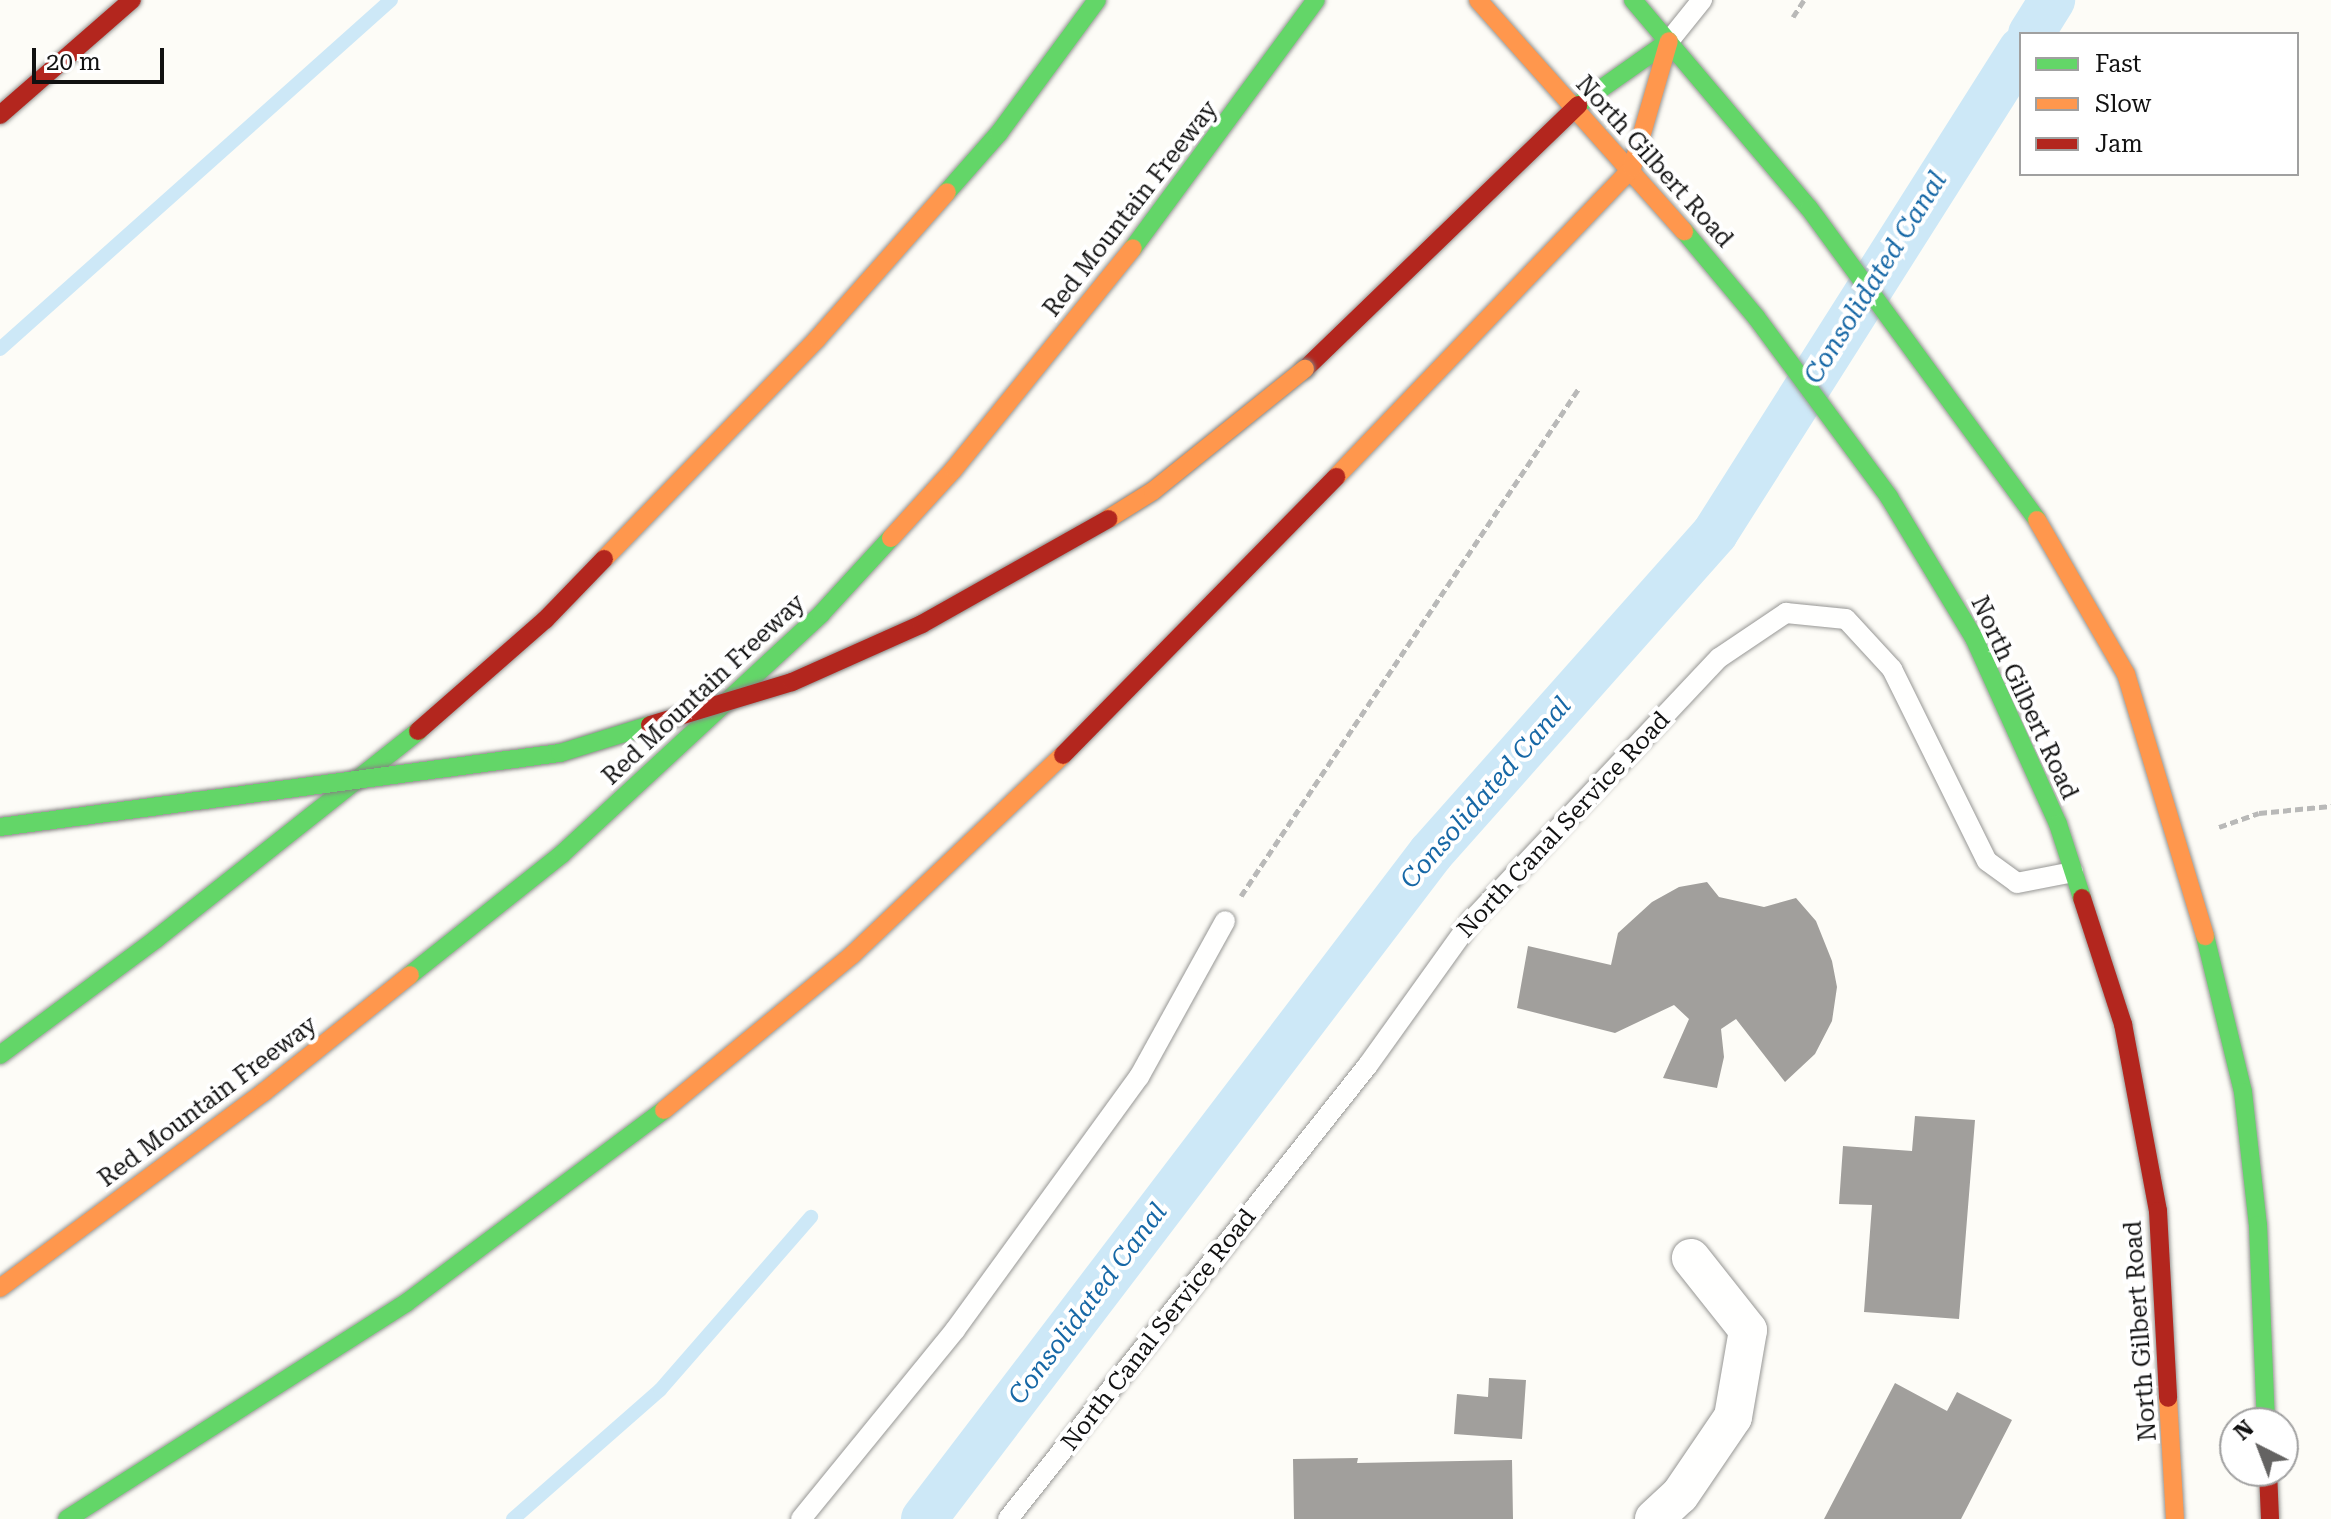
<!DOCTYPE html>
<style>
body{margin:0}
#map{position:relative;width:2331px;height:1519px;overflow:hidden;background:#fdfcf7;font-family:"Roboto Serif",serif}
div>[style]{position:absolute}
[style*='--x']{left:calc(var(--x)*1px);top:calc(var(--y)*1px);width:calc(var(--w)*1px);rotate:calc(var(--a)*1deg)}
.stream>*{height:14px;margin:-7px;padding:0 7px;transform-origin:7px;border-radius:7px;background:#cde8f7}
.canal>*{height:46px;margin:-23px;padding:0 23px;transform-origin:23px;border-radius:23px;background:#cde8f7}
.building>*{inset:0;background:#a19f9c}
.path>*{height:5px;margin-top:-2.5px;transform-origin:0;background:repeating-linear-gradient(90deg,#b9b9b8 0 8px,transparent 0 12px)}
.roads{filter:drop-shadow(0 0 2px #979795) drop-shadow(0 0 2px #979795)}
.lane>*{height:20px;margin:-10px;padding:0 10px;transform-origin:10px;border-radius:10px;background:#fffffe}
.street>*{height:38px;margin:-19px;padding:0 19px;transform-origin:19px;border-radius:19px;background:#fffffe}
.fast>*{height:18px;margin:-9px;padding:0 9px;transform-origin:9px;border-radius:9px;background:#63d668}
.slow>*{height:18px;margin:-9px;padding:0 9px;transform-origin:9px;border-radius:9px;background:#ff974d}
.jam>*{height:18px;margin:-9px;padding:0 9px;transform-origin:9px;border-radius:9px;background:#b3261e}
.bridges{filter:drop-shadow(0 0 2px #858482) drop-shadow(0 0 2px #858482)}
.fast-bridge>*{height:18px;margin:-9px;padding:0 9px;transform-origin:9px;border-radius:9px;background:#63d668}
.slow-bridge>*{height:18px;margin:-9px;padding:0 9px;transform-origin:9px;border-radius:9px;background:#ff974d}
.jam-bridge>*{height:18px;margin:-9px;padding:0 9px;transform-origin:9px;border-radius:9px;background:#b3261e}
span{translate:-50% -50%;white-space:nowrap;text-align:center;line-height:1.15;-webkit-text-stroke:8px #fff;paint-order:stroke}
.street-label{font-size:24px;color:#111}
.water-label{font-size:26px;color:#1768a6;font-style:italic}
.legend{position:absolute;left:2019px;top:32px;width:280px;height:144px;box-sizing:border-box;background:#fff;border:2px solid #a0a0a0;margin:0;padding:10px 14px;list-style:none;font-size:24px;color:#111}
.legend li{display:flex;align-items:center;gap:16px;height:40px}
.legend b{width:40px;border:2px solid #a0a0a0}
.north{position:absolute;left:2219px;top:1407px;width:80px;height:80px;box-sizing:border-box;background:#fff;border:2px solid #a0a0a0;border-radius:50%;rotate:318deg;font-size:22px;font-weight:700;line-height:32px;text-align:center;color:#111}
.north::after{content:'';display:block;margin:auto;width:28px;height:36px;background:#646362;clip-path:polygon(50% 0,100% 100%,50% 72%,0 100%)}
.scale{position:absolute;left:32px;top:48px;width:132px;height:36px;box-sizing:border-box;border:4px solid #111;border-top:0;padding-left:10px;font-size:24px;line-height:28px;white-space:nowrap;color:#111;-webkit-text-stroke:6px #fff;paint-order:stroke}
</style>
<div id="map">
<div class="stream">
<div style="--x:0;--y:349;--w:524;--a:-41.75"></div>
<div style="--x:513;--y:1519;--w:196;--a:-41.3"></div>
<div style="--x:660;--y:1390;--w:230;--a:-48.9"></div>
</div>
<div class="canal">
<div style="--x:2031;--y:34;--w:40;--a:-58"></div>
<div style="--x:924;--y:1519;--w:837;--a:-52.72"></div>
<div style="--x:1431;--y:853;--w:428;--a:-48.4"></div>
<div style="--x:1715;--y:533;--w:572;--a:-57.64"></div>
</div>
<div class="building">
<div style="clip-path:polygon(1707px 882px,1719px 897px,1764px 907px,1796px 898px,1816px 921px,1832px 961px,1837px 987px,1832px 1021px,1815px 1054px,1785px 1082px,1736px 1019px,1721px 1029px,1724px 1057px,1717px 1088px,1663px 1078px,1689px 1019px,1674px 1005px,1615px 1033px,1517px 1008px,1528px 946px,1611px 965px,1618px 933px,1652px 902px,1679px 887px)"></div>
<div style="clip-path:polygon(1915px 1116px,1975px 1120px,1959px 1319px,1864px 1312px,1872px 1205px,1839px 1204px,1843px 1146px,1912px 1151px)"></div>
<div style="clip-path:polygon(1489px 1378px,1526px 1380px,1522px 1439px,1454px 1434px,1457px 1394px,1488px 1397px)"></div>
<div style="clip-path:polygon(1895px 1383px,1947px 1411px,1957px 1392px,2012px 1420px,1961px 1519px,1824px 1519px)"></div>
<div style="clip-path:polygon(1358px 1458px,1357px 1463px,1512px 1460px,1513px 1519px,1294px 1519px,1293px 1459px)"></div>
</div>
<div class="path">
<div style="--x:1793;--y:17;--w:20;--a:-57"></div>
<div style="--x:2219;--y:827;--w:42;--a:-19.3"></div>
<div style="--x:2259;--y:813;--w:72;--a:-5.6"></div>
<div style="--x:1241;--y:896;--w:610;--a:-56.36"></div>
</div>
<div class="roads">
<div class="lane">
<div style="--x:1669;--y:41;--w:53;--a:-51.2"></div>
<div style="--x:801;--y:1519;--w:244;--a:-50.8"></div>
<div style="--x:955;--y:1330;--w:313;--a:-54"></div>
<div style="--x:1139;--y:1077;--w:178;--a:-61.1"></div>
<div style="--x:1008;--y:1519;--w:579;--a:-51.59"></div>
<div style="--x:1368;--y:1065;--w:177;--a:-54.4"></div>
<div style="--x:1471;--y:921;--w:361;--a:-46.7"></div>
<div style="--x:1719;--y:658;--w:81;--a:-33.9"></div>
<div style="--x:1786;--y:613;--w:60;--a:5.7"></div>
<div style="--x:1846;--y:619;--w:68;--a:47.4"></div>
<div style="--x:1892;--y:669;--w:214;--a:63.7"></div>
<div style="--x:1987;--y:861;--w:37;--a:36"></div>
<div style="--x:2017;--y:883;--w:57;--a:-11.1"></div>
</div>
<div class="street">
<div style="--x:1654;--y:1519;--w:35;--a:-43"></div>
<div style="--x:1680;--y:1495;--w:94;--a:-55.8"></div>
<div style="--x:1733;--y:1417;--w:88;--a:-80.2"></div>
<div style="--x:1748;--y:1330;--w:92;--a:-128.4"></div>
</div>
<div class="fast">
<div style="--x:1633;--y:0;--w:272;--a:49.8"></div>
<div style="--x:1809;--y:208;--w:386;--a:53.8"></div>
<div style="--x:1578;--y:105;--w:111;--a:-35.1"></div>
<div style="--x:947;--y:192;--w:79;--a:-48.6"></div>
<div style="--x:999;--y:133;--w:165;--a:-53.6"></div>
<div style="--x:1684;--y:231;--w:112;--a:50.1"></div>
<div style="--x:1756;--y:317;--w:224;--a:53.5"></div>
<div style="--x:1889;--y:497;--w:165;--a:58.9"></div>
<div style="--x:1974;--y:638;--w:204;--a:65.7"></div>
<div style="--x:2058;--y:824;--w:78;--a:72"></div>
<div style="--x:1133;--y:248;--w:308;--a:-53.6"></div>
<div style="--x:2205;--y:936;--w:161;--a:76.3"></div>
<div style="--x:2243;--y:1092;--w:134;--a:83.6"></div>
<div style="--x:2258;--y:1225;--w:198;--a:87.7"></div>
<div style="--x:410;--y:975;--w:194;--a:-38.5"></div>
<div style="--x:562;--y:854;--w:353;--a:-42.8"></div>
<div style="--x:821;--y:614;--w:103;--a:-47.4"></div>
<div style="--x:0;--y:1055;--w:194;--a:-36.6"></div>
<div style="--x:156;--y:939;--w:335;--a:-38.4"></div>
<div style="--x:67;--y:1519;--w:402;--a:-32.5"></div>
<div style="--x:406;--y:1303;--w:322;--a:-36.8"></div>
</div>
<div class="slow">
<div style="--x:1478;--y:0;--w:310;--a:48.3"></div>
<div style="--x:1336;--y:477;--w:428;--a:-46.2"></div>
<div style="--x:1632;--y:168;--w:132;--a:-73.8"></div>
<div style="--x:2037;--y:520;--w:178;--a:60"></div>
<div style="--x:2126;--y:674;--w:274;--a:73.2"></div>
<div style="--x:891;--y:538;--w:93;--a:-47.6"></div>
<div style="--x:954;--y:469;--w:284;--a:-51"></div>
<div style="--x:604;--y:559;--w:306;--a:-45.9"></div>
<div style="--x:817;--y:339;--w:196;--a:-48.5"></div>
<div style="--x:664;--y:1110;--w:244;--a:-39.5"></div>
<div style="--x:852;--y:955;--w:291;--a:-43.5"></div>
<div style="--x:0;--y:1288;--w:329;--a:-36.6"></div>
<div style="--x:264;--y:1092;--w:187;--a:-38.7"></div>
<div style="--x:2168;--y:1398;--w:121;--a:86.7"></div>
</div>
<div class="jam">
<div style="--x:0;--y:115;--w:175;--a:-41.1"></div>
<div style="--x:1305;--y:369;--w:380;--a:-44"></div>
<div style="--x:418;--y:731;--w:169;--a:-41.2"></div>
<div style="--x:545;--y:620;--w:85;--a:-46"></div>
<div style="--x:1063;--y:755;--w:390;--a:-45.5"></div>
<div style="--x:2082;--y:898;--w:133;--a:72"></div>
<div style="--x:2123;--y:1024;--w:190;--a:79.4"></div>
<div style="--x:2158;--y:1211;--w:187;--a:86.9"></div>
<div style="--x:2268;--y:1471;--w:48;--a:87.6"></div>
</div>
</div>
<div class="bridges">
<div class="fast-bridge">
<div style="--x:0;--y:827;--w:565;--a:-7.53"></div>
<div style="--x:560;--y:753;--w:94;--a:-17.3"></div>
</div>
<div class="slow-bridge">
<div style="--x:1108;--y:519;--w:53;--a:-31.9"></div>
<div style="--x:1153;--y:491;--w:195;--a:-38.8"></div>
</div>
<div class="jam-bridge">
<div style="--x:650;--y:725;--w:148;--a:-16.8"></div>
<div style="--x:792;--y:682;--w:142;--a:-24"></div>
<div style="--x:922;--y:624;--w:214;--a:-29.4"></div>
</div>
</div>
<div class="street-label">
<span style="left:1654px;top:162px;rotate:48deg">North Gilbert Road</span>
<span style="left:1131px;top:209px;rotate:-52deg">Red Mountain Freeway</span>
<span style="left:704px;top:690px;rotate:-43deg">Red Mountain Freeway</span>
<span style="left:2024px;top:698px;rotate:65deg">North Gilbert Road</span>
<span style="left:1564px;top:825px;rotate:-47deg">North Canal Service Road</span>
<span style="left:208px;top:1102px;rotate:-37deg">Red Mountain Freeway</span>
<span style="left:1159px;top:1330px;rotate:-52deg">North Canal Service Road</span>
<span style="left:2141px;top:1331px;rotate:-94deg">North Gilbert Road</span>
</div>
<div class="water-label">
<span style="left:1876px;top:278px;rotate:-58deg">Consolidated Canal</span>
<span style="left:1486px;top:793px;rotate:-49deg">Consolidated Canal</span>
<span style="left:1088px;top:1304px;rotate:-53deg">Consolidated Canal</span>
</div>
<ul class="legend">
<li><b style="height:10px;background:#63d668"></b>Fast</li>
<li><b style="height:10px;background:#ff974d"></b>Slow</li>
<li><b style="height:10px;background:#b3261e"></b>Jam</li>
</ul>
<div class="north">N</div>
<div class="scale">20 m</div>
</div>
